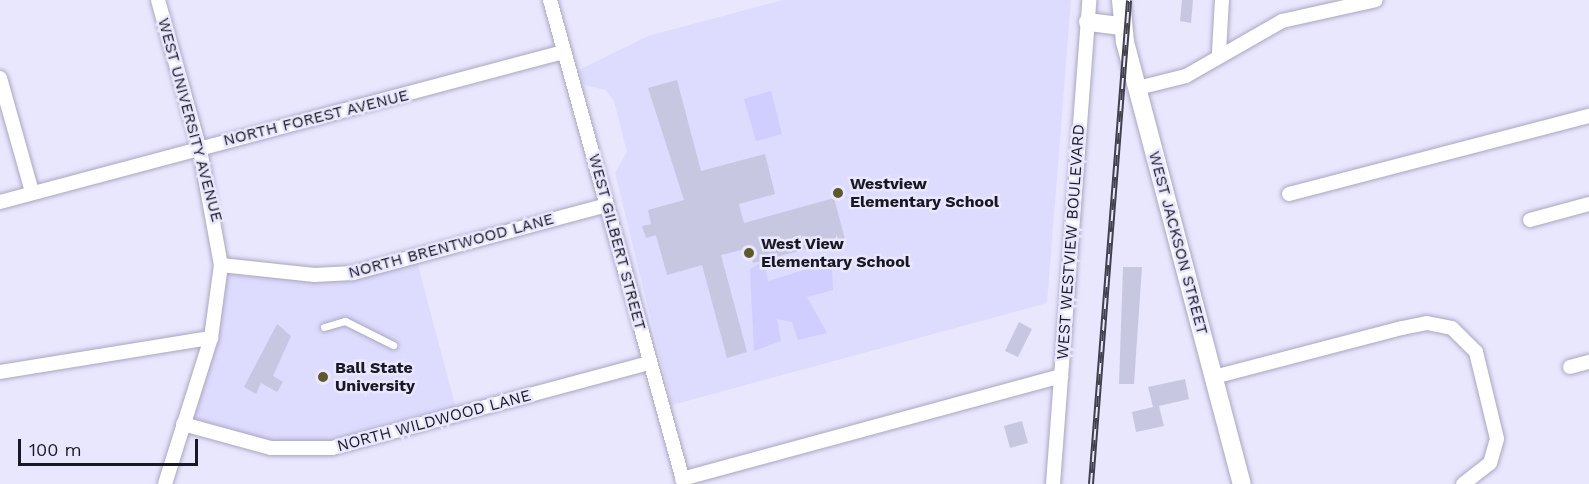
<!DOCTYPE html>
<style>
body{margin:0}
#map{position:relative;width:1589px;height:484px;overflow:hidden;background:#e8e7fe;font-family:"Work Sans",sans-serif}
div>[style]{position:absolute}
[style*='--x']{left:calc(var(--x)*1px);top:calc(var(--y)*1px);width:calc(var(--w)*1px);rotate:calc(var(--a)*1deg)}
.built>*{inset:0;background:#dddbfe}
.green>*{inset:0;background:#d0cdff}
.building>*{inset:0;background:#c8c7e2}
.roads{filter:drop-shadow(0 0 2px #a8a7c1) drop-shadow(0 0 2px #a8a7c1)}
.service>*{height:7px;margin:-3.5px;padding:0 3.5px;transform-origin:3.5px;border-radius:3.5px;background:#fff}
.minor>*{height:14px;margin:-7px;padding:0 7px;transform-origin:7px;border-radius:7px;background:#fff}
.secondary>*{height:18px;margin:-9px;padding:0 9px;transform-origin:9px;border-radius:9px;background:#fff}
.rail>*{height:6px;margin-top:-3px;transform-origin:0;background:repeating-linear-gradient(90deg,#e8e7fe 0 11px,#41414d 0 22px);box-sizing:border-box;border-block:2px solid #41414d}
.dots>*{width:16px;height:16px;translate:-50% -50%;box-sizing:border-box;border:3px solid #e8e7fe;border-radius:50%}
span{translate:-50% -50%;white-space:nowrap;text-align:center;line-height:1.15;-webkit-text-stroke:5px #e8e7fe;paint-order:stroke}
.street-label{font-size:16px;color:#191922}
.poi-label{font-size:16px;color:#191922;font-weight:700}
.left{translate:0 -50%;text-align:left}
.scale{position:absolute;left:18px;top:439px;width:180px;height:27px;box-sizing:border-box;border:3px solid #191922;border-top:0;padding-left:8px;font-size:18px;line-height:21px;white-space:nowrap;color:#191922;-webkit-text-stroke:4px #e8e7fe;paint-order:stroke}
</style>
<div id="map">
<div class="built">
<div style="clip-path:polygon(783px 0,1071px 0,1047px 303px,672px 405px,615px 173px,627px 152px,614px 101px,606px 90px,584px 85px,579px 70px,648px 36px)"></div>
<div style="clip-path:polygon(416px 258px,458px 416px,315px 450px,183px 424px,221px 265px,314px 275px)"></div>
</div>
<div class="green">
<div style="clip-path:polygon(771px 91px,782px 134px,756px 141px,744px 99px)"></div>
<div style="clip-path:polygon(764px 261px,768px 281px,824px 264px,832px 269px,833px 290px,807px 297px,827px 333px,798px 340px,792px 322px,777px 319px,781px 341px,754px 351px,750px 269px)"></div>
</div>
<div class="building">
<div style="clip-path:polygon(1182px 0,1193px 0,1191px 23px,1180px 21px)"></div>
<div style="clip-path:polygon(677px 80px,701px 171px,765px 154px,775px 194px,739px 204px,744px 223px,834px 198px,845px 239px,753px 263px,749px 248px,721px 255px,747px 352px,727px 358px,702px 265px,667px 275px,656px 235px,646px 238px,642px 226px,651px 224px,648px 210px,684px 200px,648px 88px)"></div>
<div style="clip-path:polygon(1123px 267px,1142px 267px,1134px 384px,1119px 384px)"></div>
<div style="clip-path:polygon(1019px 322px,1032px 329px,1018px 357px,1005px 351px)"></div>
<div style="clip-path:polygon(277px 324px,291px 336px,273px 376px,283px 382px,277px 392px,261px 383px,256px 394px,244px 387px)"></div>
<div style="clip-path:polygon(1185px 379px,1189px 399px,1159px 406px,1164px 426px,1136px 432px,1132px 412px,1153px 407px,1148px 387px)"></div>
<div style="clip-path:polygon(1022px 421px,1028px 443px,1010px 448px,1004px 426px)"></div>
</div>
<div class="roads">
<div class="service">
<div style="--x:324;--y:327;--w:22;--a:-16"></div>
<div style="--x:345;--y:321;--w:54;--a:26.6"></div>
</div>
<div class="minor">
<div style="--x:158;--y:0;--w:156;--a:74.4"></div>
<div style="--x:200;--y:150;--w:117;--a:79.7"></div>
<div style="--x:221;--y:265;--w:74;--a:97.8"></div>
<div style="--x:211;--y:338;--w:153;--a:107.5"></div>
<div style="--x:550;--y:0;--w:502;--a:74.52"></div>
<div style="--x:1219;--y:52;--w:52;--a:-86.7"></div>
<div style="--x:0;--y:78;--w:118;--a:74.3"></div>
<div style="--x:1138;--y:88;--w:49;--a:-14"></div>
<div style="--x:1186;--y:76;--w:111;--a:-29.8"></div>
<div style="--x:1282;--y:21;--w:96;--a:-12.6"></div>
<div style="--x:1289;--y:194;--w:310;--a:-14.6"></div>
<div style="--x:0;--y:202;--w:583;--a:-14.92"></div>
<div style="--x:1530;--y:220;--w:61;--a:-15.2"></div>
<div style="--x:221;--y:265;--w:94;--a:6.1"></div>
<div style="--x:314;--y:275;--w:39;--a:-3"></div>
<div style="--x:353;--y:273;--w:263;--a:-15"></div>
<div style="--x:1570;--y:367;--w:20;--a:-15"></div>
<div style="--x:0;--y:372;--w:214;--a:-9.2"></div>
<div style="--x:1214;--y:377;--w:194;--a:-14.6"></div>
<div style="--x:1402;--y:328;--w:25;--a:-11"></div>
<div style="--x:1427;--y:323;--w:25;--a:11"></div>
<div style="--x:1452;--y:328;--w:34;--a:45"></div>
<div style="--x:1476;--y:352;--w:89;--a:76.4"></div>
<div style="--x:1497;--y:439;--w:25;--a:106"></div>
<div style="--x:1490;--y:463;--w:34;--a:142"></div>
<div style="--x:183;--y:424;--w:91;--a:15.3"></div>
<div style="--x:271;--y:448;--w:61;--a:0"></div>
<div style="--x:332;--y:448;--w:329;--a:-15"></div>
<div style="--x:682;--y:479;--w:393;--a:-15.2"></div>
<div style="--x:1053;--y:484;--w:485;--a:-85.7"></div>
</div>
<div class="secondary">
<div style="--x:1121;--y:0;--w:42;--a:84.6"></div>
<div style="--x:1125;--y:42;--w:457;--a:75.2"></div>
<div style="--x:1088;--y:22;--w:35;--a:7"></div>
</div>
</div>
<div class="rail">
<div style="--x:1091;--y:484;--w:485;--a:-85.5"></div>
</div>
<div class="dots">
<div style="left:838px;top:193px;background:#5c5b27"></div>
<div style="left:749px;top:253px;background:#5c5b27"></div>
<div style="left:323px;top:377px;background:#5c5b27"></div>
</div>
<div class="street-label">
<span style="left:316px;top:118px;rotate:-14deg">NORTH FOREST AVENUE</span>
<span style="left:190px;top:120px;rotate:75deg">WEST UNIVERSITY AVENUE</span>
<span style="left:617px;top:242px;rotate:75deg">WEST GILBERT STREET</span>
<span style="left:1071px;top:242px;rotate:-86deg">WEST WESTVIEW BOULEVARD</span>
<span style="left:1178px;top:243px;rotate:75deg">WEST JACKSON STREET</span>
<span style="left:451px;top:246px;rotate:-15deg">NORTH BRENTWOOD LANE</span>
<span style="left:434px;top:421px;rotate:-15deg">NORTH WILDWOOD LANE</span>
</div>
<div class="poi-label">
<span class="left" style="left:850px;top:193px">Westview<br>Elementary School</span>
<span class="left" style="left:761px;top:253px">West View<br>Elementary School</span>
<span class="left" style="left:335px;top:377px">Ball State<br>University</span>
</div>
<div class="scale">100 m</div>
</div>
